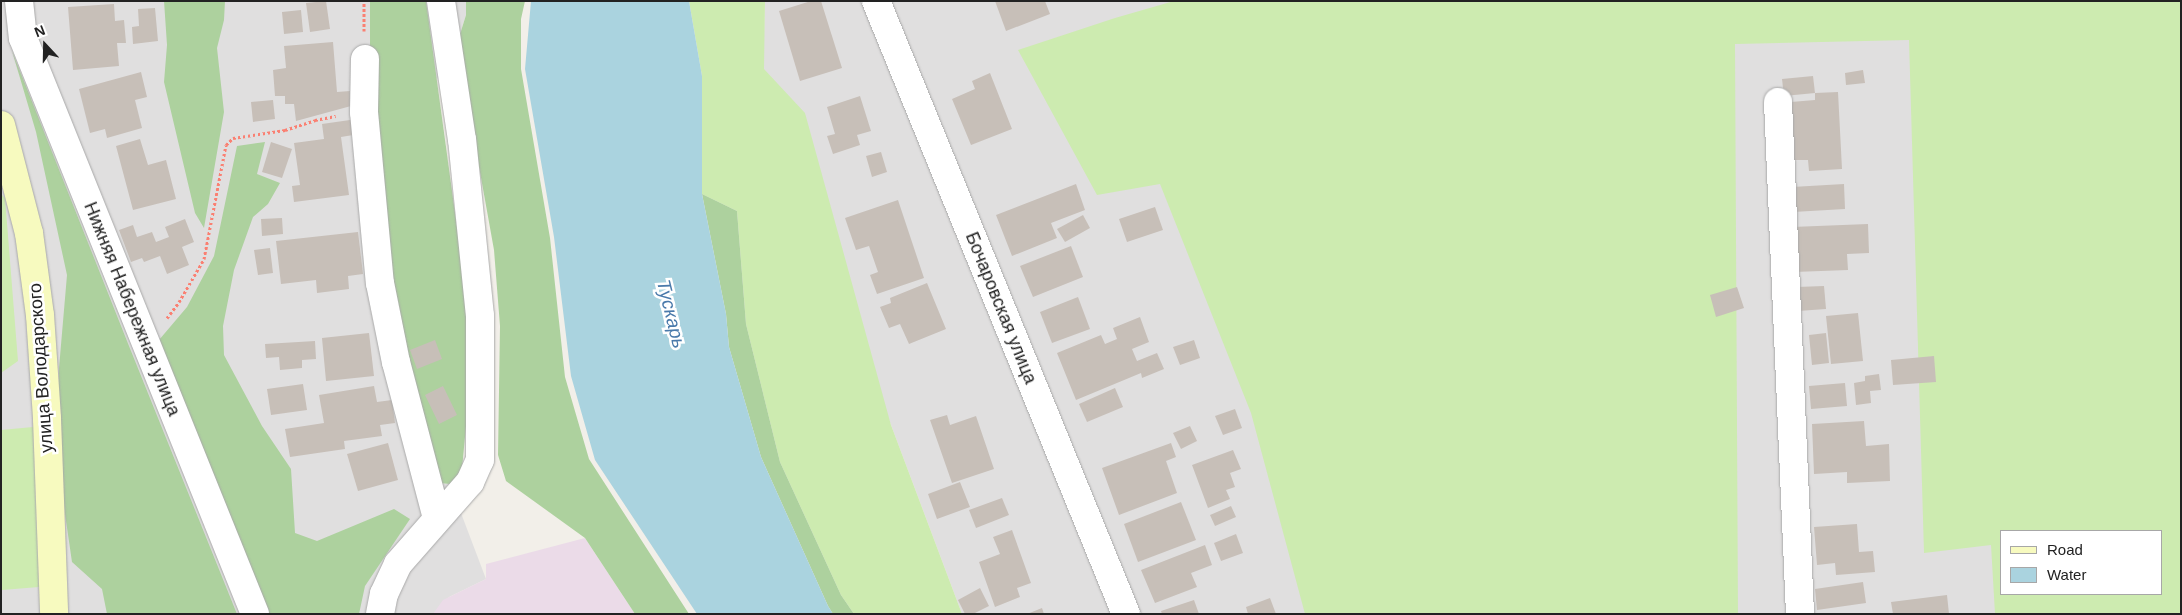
<!DOCTYPE html>
<meta charset="utf-8">
<style>
body{margin:0}
#map{position:relative;width:2182px;height:615px;overflow:hidden;background:#f2efe9;font-family:Arial,sans-serif}
div>[style]{position:absolute}
[style*='--x']{left:calc(var(--x)*1px);top:calc(var(--y)*1px);width:calc(var(--w)*1px);rotate:calc(var(--a)*1deg)}
.residential>*{inset:0;background:#e0dfdf}
.industrial>*{inset:0;background:#ebdbe8}
.grass>*{inset:0;background:#cdebb0}
.forest>*{inset:0;background:#add19e}
.water>*{inset:0;background:#aad3df}
.building>*{inset:0;background:#c7bfb8}
.path>*{height:3px;margin-top:-1.5px;transform-origin:0;background:repeating-linear-gradient(90deg,#fa8072 0 2.5px,transparent 0 5px)}
.roads{filter:drop-shadow(0 0 1px #a9a9a9) drop-shadow(0 0 1px #a9a9a9)}
.street>*{height:28px;margin:-14px;padding:0 14px;transform-origin:14px;border-radius:14px;background:#fff}
.secondary>*{height:28px;margin:-14px;padding:0 14px;transform-origin:14px;border-radius:14px;background:#f7fabf}
span{translate:-50% -50%;white-space:nowrap;text-align:center;line-height:1.15;-webkit-text-stroke:5px #fff;paint-order:stroke}
.street-label{font-size:18px;color:#222}
.water-label{font-size:19px;color:#4a7aab;font-style:italic}
.frame{position:absolute;inset:0;border:2px solid #222;pointer-events:none}
.legend{position:absolute;left:2000px;top:530px;width:162px;height:65px;box-sizing:border-box;background:#fff;border:1px solid #a7a7a7;margin:0;padding:6px 9px;list-style:none;font-size:15px;color:#222}
.legend li{display:flex;align-items:center;gap:10px;height:25px}
.legend b{width:25px;border:1px solid #a7a7a7}
.north{position:absolute;left:20px;top:20px;width:50px;height:50px;-webkit-text-stroke:4px #fff;paint-order:stroke;rotate:339deg;font-size:14px;font-weight:700;line-height:20px;text-align:center;color:#222}
.north::after{content:'';display:block;margin:auto;width:18px;height:22px;background:#222;clip-path:polygon(50% 0,100% 100%,50% 72%,0 100%)}
</style>
<div id="map">
<div class="residential">
<div style="clip-path:polygon(1px 1px,466px 1px,466px 15px,457px 44px,461px 75px,371px 88px,439px 483px,450px 484px,486px 579px,449px 597px,434px 614px,1px 614px)"></div>
<div style="clip-path:polygon(evenodd,765px 1px,2181px 1px,2181px 614px,962px 614px,891px 425px,763px 69px,765px 1px,2001px 531px,2161px 531px,2161px 594px,2001px 594px,2001px 531px)"></div>
</div>
<div class="industrial">
<div style="clip-path:polygon(585px 538px,635px 614px,433px 614px,443px 600px,486px 579px,486px 564px)"></div>
</div>
<div class="grass">
<div style="clip-path:polygon(689px 1px,765px 1px,764px 69px,805px 113px,891px 425px,962px 614px,854px 614px,841px 595px,780px 462px,746px 324px,737px 211px,702px 194px,702px 76px)"></div>
<div style="clip-path:polygon(evenodd,1174px 1px,2181px 1px,2181px 614px,1995px 614px,1991px 545px,1924px 553px,1909px 40px,1735px 44px,1738px 614px,1305px 614px,1251px 413px,1160px 184px,1097px 195px,1018px 50px,1115px 18px,1174px 1px,2001px 531px,2161px 531px,2161px 594px,2001px 594px,2001px 531px)"></div>
<div style="clip-path:polygon(1px 194px,5px 198px,18px 361px,1px 373px)"></div>
<div style="clip-path:polygon(33px 427px,39px 587px,2px 590px,1px 430px)"></div>
</div>
<div class="forest">
<div style="clip-path:polygon(164px 1px,225px 1px,224px 20px,217px 48px,224px 112px,204px 228px,195px 213px,164px 82px,167px 45px)"></div>
<div style="clip-path:polygon(370px 1px,426px 1px,469px 315px,469px 394px,462px 469px,450px 484px,439px 483px,407px 359px,392px 274px,370px 88px)"></div>
<div style="clip-path:polygon(466px 1px,525px 1px,521px 19px,521px 69px,550px 238px,565px 377px,589px 459px,689px 614px,635px 614px,585px 538px,506px 481px,498px 455px,500px 326px,494px 250px,457px 44px,466px 15px)"></div>
<div style="clip-path:polygon(12px 51px,129px 346px,237px 614px,107px 614px,102px 589px,72px 562px,56px 452px,59px 368px,67px 275px,36px 132px)"></div>
<div style="clip-path:polygon(265px 142px,257px 174px,280px 183px,268px 204px,253px 217px,234px 270px,223px 326px,224px 355px,262px 426px,291px 469px,295px 533px,317px 541px,394px 509px,410px 519px,365px 586px,359px 614px,266px 614px,159px 340px,187px 307px,214px 256px,237px 146px)"></div>
<div style="clip-path:polygon(702px 194px,737px 211px,746px 324px,780px 462px,841px 595px,854px 614px,833px 614px,828px 606px,761px 457px,729px 347px,726px 314px)"></div>
</div>
<div class="water">
<div style="clip-path:polygon(531px 1px,689px 1px,702px 76px,702px 194px,726px 314px,729px 347px,761px 457px,828px 606px,833px 614px,697px 614px,595px 460px,571px 376px,554px 237px,525px 69px)"></div>
</div>
<div class="building">
<div style="clip-path:polygon(326px 1px,330px 29px,310px 32px,306px 3px)"></div>
<div style="clip-path:polygon(811px 1px,821px 1px,842px 68px,800px 81px,779px 11px)"></div>
<div style="clip-path:polygon(995px 1px,1045px 1px,1050px 14px,1006px 31px)"></div>
<div style="clip-path:polygon(114px 4px,115px 21px,124px 20px,126px 43px,117px 43px,119px 66px,73px 70px,68px 7px)"></div>
<div style="clip-path:polygon(155px 8px,158px 41px,133px 44px,132px 27px,139px 26px,138px 9px)"></div>
<div style="clip-path:polygon(301px 10px,303px 32px,284px 34px,282px 12px)"></div>
<div style="clip-path:polygon(333px 42px,337px 92px,350px 91px,351px 106px,296px 121px,294px 104px,285px 104px,285px 96px,275px 96px,273px 70px,286px 68px,284px 46px)"></div>
<div style="clip-path:polygon(1863px 70px,1865px 83px,1846px 85px,1845px 73px)"></div>
<div style="clip-path:polygon(141px 72px,147px 97px,135px 100px,142px 128px,107px 138px,105px 129px,90px 133px,79px 89px)"></div>
<div style="clip-path:polygon(990px 73px,1012px 129px,971px 145px,952px 99px,975px 89px,972px 81px)"></div>
<div style="clip-path:polygon(1813px 76px,1815px 93px,1784px 96px,1782px 79px)"></div>
<div style="clip-path:polygon(1838px 92px,1842px 169px,1809px 171px,1808px 160px,1794px 160px,1791px 102px,1815px 100px,1815px 93px)"></div>
<div style="clip-path:polygon(860px 96px,871px 131px,857px 135px,860px 145px,833px 154px,827px 136px,835px 134px,827px 107px)"></div>
<div style="clip-path:polygon(273px 100px,275px 119px,253px 122px,251px 102px)"></div>
<div style="clip-path:polygon(357px 119px,359px 134px,341px 137px,349px 195px,294px 202px,292px 186px,300px 185px,294px 143px,324px 139px,322px 124px)"></div>
<div style="clip-path:polygon(140px 139px,148px 165px,166px 160px,176px 199px,133px 210px,116px 146px)"></div>
<div style="clip-path:polygon(271px 142px,292px 149px,282px 178px,262px 172px)"></div>
<div style="clip-path:polygon(881px 152px,887px 172px,872px 177px,866px 156px)"></div>
<div style="clip-path:polygon(1076px 184px,1085px 210px,1051px 223px,1057px 238px,1012px 256px,996px 215px)"></div>
<div style="clip-path:polygon(1844px 184px,1845px 209px,1793px 212px,1792px 187px)"></div>
<div style="clip-path:polygon(898px 200px,924px 278px,877px 294px,870px 275px,878px 272px,869px 246px,856px 250px,845px 218px)"></div>
<div style="clip-path:polygon(1155px 207px,1163px 230px,1127px 242px,1119px 219px)"></div>
<div style="clip-path:polygon(1083px 215px,1090px 228px,1065px 242px,1057px 229px)"></div>
<div style="clip-path:polygon(282px 218px,283px 234px,262px 236px,261px 219px)"></div>
<div style="clip-path:polygon(185px 219px,194px 242px,182px 247px,189px 265px,167px 274px,160px 256px,144px 262px,142px 258px,131px 262px,119px 230px,133px 225px,137px 237px,152px 232px,156px 242px,169px 237px,165px 227px)"></div>
<div style="clip-path:polygon(1868px 224px,1869px 253px,1847px 254px,1848px 270px,1794px 272px,1792px 227px)"></div>
<div style="clip-path:polygon(358px 232px,363px 274px,348px 276px,349px 289px,317px 293px,316px 280px,281px 284px,276px 241px)"></div>
<div style="clip-path:polygon(1071px 246px,1083px 277px,1033px 297px,1020px 266px)"></div>
<div style="clip-path:polygon(270px 248px,273px 273px,258px 275px,254px 250px)"></div>
<div style="clip-path:polygon(927px 283px,946px 329px,909px 344px,900px 324px,889px 328px,880px 307px,891px 303px,890px 298px)"></div>
<div style="clip-path:polygon(1824px 286px,1826px 309px,1798px 311px,1797px 287px)"></div>
<div style="clip-path:polygon(1737px 287px,1744px 308px,1716px 317px,1710px 295px)"></div>
<div style="clip-path:polygon(1078px 297px,1090px 329px,1052px 343px,1040px 312px)"></div>
<div style="clip-path:polygon(1858px 313px,1863px 361px,1831px 364px,1826px 316px)"></div>
<div style="clip-path:polygon(1140px 317px,1149px 342px,1132px 349px,1137px 361px,1157px 353px,1164px 369px,1142px 378px,1141px 373px,1076px 400px,1057px 353px,1101px 335px,1105px 344px,1117px 339px,1113px 328px)"></div>
<div style="clip-path:polygon(369px 333px,374px 376px,326px 381px,322px 338px)"></div>
<div style="clip-path:polygon(1826px 333px,1829px 363px,1812px 365px,1809px 335px)"></div>
<div style="clip-path:polygon(435px 340px,442px 359px,417px 369px,410px 350px)"></div>
<div style="clip-path:polygon(1194px 340px,1200px 358px,1180px 365px,1173px 347px)"></div>
<div style="clip-path:polygon(315px 341px,316px 359px,302px 360px,302px 368px,280px 370px,279px 357px,266px 358px,265px 344px)"></div>
<div style="clip-path:polygon(1934px 356px,1936px 382px,1893px 385px,1891px 360px)"></div>
<div style="clip-path:polygon(1879px 374px,1881px 390px,1870px 391px,1871px 403px,1856px 405px,1854px 383px,1865px 381px,1865px 376px)"></div>
<div style="clip-path:polygon(1845px 383px,1847px 406px,1811px 409px,1809px 386px)"></div>
<div style="clip-path:polygon(303px 384px,307px 410px,271px 415px,267px 389px)"></div>
<div style="clip-path:polygon(374px 386px,377px 402px,392px 400px,395px 423px,380px 425px,382px 436px,344px 441px,345px 449px,290px 457px,285px 429px,324px 423px,319px 395px)"></div>
<div style="clip-path:polygon(443px 386px,457px 415px,439px 424px,425px 395px)"></div>
<div style="clip-path:polygon(1115px 388px,1123px 407px,1087px 422px,1079px 404px)"></div>
<div style="clip-path:polygon(1235px 409px,1242px 428px,1223px 435px,1215px 416px)"></div>
<div style="clip-path:polygon(947px 415px,950px 425px,976px 416px,994px 469px,952px 483px,930px 420px)"></div>
<div style="clip-path:polygon(1864px 421px,1866px 446px,1889px 444px,1890px 481px,1847px 483px,1847px 472px,1814px 474px,1812px 424px)"></div>
<div style="clip-path:polygon(1190px 426px,1197px 441px,1181px 449px,1173px 433px)"></div>
<div style="clip-path:polygon(388px 443px,398px 480px,358px 491px,347px 454px)"></div>
<div style="clip-path:polygon(1171px 443px,1176px 457px,1166px 461px,1177px 493px,1119px 515px,1102px 468px)"></div>
<div style="clip-path:polygon(1233px 450px,1241px 469px,1230px 473px,1235px 487px,1226px 490px,1230px 499px,1208px 508px,1192px 465px)"></div>
<div style="clip-path:polygon(960px 482px,970px 507px,937px 519px,928px 494px)"></div>
<div style="clip-path:polygon(1002px 498px,1009px 515px,976px 528px,969px 510px)"></div>
<div style="clip-path:polygon(1181px 502px,1196px 540px,1138px 562px,1124px 524px)"></div>
<div style="clip-path:polygon(1231px 506px,1236px 517px,1215px 526px,1210px 515px)"></div>
<div style="clip-path:polygon(1857px 524px,1859px 552px,1873px 551px,1875px 572px,1836px 575px,1835px 563px,1817px 565px,1814px 527px)"></div>
<div style="clip-path:polygon(1012px 530px,1031px 583px,1017px 588px,1020px 597px,995px 607px,979px 562px,1000px 554px,993px 537px)"></div>
<div style="clip-path:polygon(1236px 534px,1243px 553px,1221px 561px,1214px 543px)"></div>
<div style="clip-path:polygon(1205px 545px,1212px 565px,1191px 573px,1197px 587px,1155px 603px,1141px 570px)"></div>
<div style="clip-path:polygon(1863px 582px,1866px 603px,1817px 610px,1815px 589px)"></div>
<div style="clip-path:polygon(980px 588px,989px 606px,973px 614px,965px 614px,958px 600px)"></div>
<div style="clip-path:polygon(1947px 595px,1949px 614px,1893px 614px,1891px 602px)"></div>
<div style="clip-path:polygon(1270px 598px,1276px 614px,1248px 614px,1246px 607px)"></div>
<div style="clip-path:polygon(1194px 600px,1199px 614px,1162px 614px,1161px 611px)"></div>
<div style="clip-path:polygon(1042px 608px,1044px 614px,1027px 614px)"></div>
</div>
<div class="path">
<div style="--x:364;--y:31;--w:30;--a:-90"></div>
<div style="--x:167;--y:318;--w:20;--a:-53"></div>
<div style="--x:179;--y:302;--w:50;--a:-59.8"></div>
<div style="--x:204;--y:259;--w:116;--a:-79.1"></div>
<div style="--x:226;--y:145;--w:10;--a:-45"></div>
<div style="--x:233;--y:138;--w:53;--a:-8.7"></div>
<div style="--x:285;--y:130;--w:32;--a:-18"></div>
<div style="--x:315;--y:120;--w:21;--a:-11"></div>
</div>
<div class="roads">
<div class="street">
<div style="--x:19;--y:1;--w:37;--a:84"></div>
<div style="--x:23;--y:38;--w:621;--a:68.06"></div>
<div style="--x:876;--y:1;--w:662;--a:67.81"></div>
<div style="--x:365;--y:59;--w:53;--a:91.1"></div>
<div style="--x:364;--y:112;--w:172;--a:84.7"></div>
<div style="--x:380;--y:283;--w:81;--a:78.6"></div>
<div style="--x:396;--y:362;--w:161;--a:75.3"></div>
<div style="--x:1778;--y:102;--w:512;--a:87.54"></div>
<div style="--x:380;--y:614;--w:20;--a:-79"></div>
<div style="--x:384;--y:594;--w:33;--a:-65"></div>
<div style="--x:398;--y:564;--w:109;--a:-48.7"></div>
<div style="--x:470;--y:482;--w:24;--a:-66"></div>
<div style="--x:480;--y:460;--w:144;--a:-90"></div>
<div style="--x:480;--y:316;--w:177;--a:-95.8"></div>
<div style="--x:462;--y:140;--w:141;--a:-98.6"></div>
</div>
<div class="secondary">
<div style="--x:1;--y:125;--w:112;--a:75.5"></div>
<div style="--x:29;--y:233;--w:83;--a:82.4"></div>
<div style="--x:40;--y:315;--w:104;--a:86.1"></div>
<div style="--x:47;--y:419;--w:195;--a:87.9"></div>
</div>
</div>
<div class="street-label">
<span style="left:1001px;top:308px;rotate:68deg">Бочаровская улица</span>
<span style="left:132px;top:309px;rotate:68deg">Нижняя Набережная улица</span>
<span style="left:41px;top:368px;rotate:-94deg">улица Володарского</span>
</div>
<div class="water-label">
<span style="left:671px;top:314px;rotate:76deg">Тускарь</span>
</div>
<div class="frame"></div>
<ul class="legend">
<li><b style="height:6px;background:#f7fabf"></b>Road</li>
<li><b style="height:14px;background:#aad3df"></b>Water</li>
</ul>
<div class="north">N</div>
</div>
